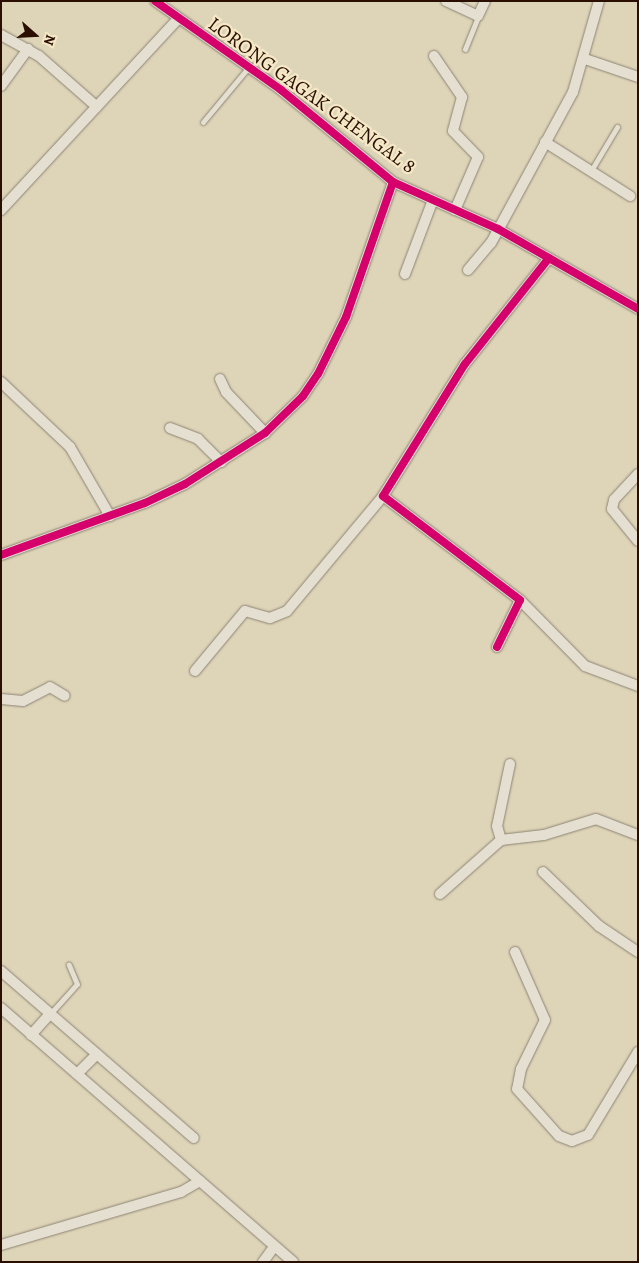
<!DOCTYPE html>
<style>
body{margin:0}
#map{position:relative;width:639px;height:1263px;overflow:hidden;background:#ded4b8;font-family:Alegreya,serif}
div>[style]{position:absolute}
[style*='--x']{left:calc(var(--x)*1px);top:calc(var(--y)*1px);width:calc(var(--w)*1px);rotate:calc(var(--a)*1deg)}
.roads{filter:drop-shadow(0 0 1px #8d8473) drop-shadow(0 0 1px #8d8473)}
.service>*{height:5px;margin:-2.5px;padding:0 2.5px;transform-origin:2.5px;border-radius:2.5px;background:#e4dfd1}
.minor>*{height:10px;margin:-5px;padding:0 5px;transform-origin:5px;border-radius:5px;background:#e4dfd1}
.cycleway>*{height:8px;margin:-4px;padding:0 4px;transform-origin:4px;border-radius:4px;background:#d6006c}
span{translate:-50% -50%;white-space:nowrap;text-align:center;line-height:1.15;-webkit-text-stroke:4.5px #f4e8c6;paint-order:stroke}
.street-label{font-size:20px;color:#2a0e00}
.frame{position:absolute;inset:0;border:2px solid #2a0e00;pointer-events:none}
.north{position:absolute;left:10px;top:10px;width:50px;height:50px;-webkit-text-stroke:4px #f4e8c6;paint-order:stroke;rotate:109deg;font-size:14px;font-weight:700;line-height:20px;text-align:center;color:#2a0e00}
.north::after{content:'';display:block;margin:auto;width:18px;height:22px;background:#2a0e00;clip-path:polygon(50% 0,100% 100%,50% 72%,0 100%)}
</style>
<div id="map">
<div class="roads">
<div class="service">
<div style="--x:465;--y:49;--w:35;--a:-68"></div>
<div style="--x:203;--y:122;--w:70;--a:-50.2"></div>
<div style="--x:592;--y:169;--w:49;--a:-59.2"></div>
<div style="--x:50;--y:1014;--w:40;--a:-48"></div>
<div style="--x:77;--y:984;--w:21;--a:-113"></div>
</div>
<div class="minor">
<div style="--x:155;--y:1;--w:154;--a:35.2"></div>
<div style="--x:281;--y:90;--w:145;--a:39.4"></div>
<div style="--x:393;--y:182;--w:115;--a:24.1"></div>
<div style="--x:498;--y:229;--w:161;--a:29.7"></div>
<div style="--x:446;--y:1;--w:35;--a:25"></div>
<div style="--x:478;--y:16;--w:17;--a:-65"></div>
<div style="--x:1;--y:35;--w:43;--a:28.9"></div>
<div style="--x:39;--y:56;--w:77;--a:41.3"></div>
<div style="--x:434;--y:56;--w:50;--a:55.7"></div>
<div style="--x:462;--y:97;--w:35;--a:105"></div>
<div style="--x:453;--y:131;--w:36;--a:46"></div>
<div style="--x:478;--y:157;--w:58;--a:113.5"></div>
<div style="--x:585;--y:59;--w:56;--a:18.8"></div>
<div style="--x:1;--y:86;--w:46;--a:-53.9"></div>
<div style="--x:545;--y:142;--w:101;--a:32.4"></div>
<div style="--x:1;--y:210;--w:260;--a:-47.2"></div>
<div style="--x:468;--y:270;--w:35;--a:-50"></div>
<div style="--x:491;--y:243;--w:172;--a:-61.5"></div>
<div style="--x:573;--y:92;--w:95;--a:-74.1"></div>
<div style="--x:405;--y:274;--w:79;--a:-69.3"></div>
<div style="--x:220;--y:379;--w:14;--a:65"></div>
<div style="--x:226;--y:392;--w:57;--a:46.4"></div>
<div style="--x:1;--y:382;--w:95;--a:43.3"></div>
<div style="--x:70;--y:447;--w:80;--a:59.9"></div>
<div style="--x:170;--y:428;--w:30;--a:21"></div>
<div style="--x:198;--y:439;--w:33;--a:45"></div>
<div style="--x:638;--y:474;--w:35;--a:133"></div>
<div style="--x:614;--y:500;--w:9;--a:103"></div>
<div style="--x:612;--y:509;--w:41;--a:50.9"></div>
<div style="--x:1;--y:555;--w:153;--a:-19.9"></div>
<div style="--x:145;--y:503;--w:44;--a:-25.4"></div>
<div style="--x:185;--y:484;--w:95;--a:-32.5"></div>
<div style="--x:265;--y:433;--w:53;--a:-44.2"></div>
<div style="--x:303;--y:396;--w:27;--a:-56"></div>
<div style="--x:318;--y:374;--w:64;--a:-63.8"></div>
<div style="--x:346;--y:317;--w:143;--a:-70.8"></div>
<div style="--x:520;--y:600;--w:93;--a:45.4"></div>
<div style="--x:585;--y:666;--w:57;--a:20.7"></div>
<div style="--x:497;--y:647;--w:52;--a:-63.9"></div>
<div style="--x:520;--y:600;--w:172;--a:-142.8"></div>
<div style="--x:383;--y:496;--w:155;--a:-58.2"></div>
<div style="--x:465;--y:364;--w:135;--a:-51.6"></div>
<div style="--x:195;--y:671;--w:78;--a:-50.2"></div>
<div style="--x:245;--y:611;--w:26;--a:16"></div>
<div style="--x:270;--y:618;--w:18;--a:-22"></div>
<div style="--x:287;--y:611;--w:150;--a:-50.1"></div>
<div style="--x:1;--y:699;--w:22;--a:5"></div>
<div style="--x:23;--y:701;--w:30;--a:-27"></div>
<div style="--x:50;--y:687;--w:17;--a:31"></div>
<div style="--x:510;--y:764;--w:63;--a:101.8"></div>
<div style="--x:497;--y:826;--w:15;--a:74"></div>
<div style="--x:501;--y:840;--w:43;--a:-6.6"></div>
<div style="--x:544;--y:835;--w:54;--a:-17.1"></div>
<div style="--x:596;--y:819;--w:45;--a:20.9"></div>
<div style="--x:543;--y:872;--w:78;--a:44"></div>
<div style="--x:599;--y:926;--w:47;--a:33.7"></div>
<div style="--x:440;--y:894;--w:81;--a:-41.5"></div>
<div style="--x:515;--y:952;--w:74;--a:66.2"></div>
<div style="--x:545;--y:1020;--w:55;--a:116.1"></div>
<div style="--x:521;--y:1069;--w:20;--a:101"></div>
<div style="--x:517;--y:1089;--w:63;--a:48.2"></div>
<div style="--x:559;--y:1136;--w:14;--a:21"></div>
<div style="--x:572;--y:1141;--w:17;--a:-21"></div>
<div style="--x:588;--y:1135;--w:97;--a:-58.9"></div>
<div style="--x:1;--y:971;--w:255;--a:40.9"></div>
<div style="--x:1;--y:1008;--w:387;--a:41"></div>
<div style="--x:31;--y:1035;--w:28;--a:-48"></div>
<div style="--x:77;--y:1074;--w:28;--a:-45"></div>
<div style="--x:1;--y:1245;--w:188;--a:-16.4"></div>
<div style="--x:181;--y:1192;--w:22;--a:-30"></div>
<div style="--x:263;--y:1262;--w:19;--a:-54"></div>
</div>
</div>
<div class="cycleway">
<div style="--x:155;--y:1;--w:154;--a:35.2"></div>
<div style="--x:281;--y:90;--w:145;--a:39.4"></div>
<div style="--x:393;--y:182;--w:115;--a:24.1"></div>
<div style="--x:498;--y:229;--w:161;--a:29.7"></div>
<div style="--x:1;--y:555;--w:153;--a:-19.9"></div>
<div style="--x:145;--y:503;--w:44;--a:-25.4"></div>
<div style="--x:185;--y:484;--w:95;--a:-32.5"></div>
<div style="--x:265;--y:433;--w:53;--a:-44.2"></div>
<div style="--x:303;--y:396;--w:27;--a:-56"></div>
<div style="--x:318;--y:374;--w:64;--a:-63.8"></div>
<div style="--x:346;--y:317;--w:143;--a:-70.8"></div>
<div style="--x:497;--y:647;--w:52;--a:-63.9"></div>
<div style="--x:520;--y:600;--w:172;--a:-142.8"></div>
<div style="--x:383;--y:496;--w:155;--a:-58.2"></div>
<div style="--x:465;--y:364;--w:135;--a:-51.6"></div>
</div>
<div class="street-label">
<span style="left:312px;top:95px;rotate:36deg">LORONG GAGAK CHENGAL 8</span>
</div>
<div class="frame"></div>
<div class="north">N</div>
</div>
